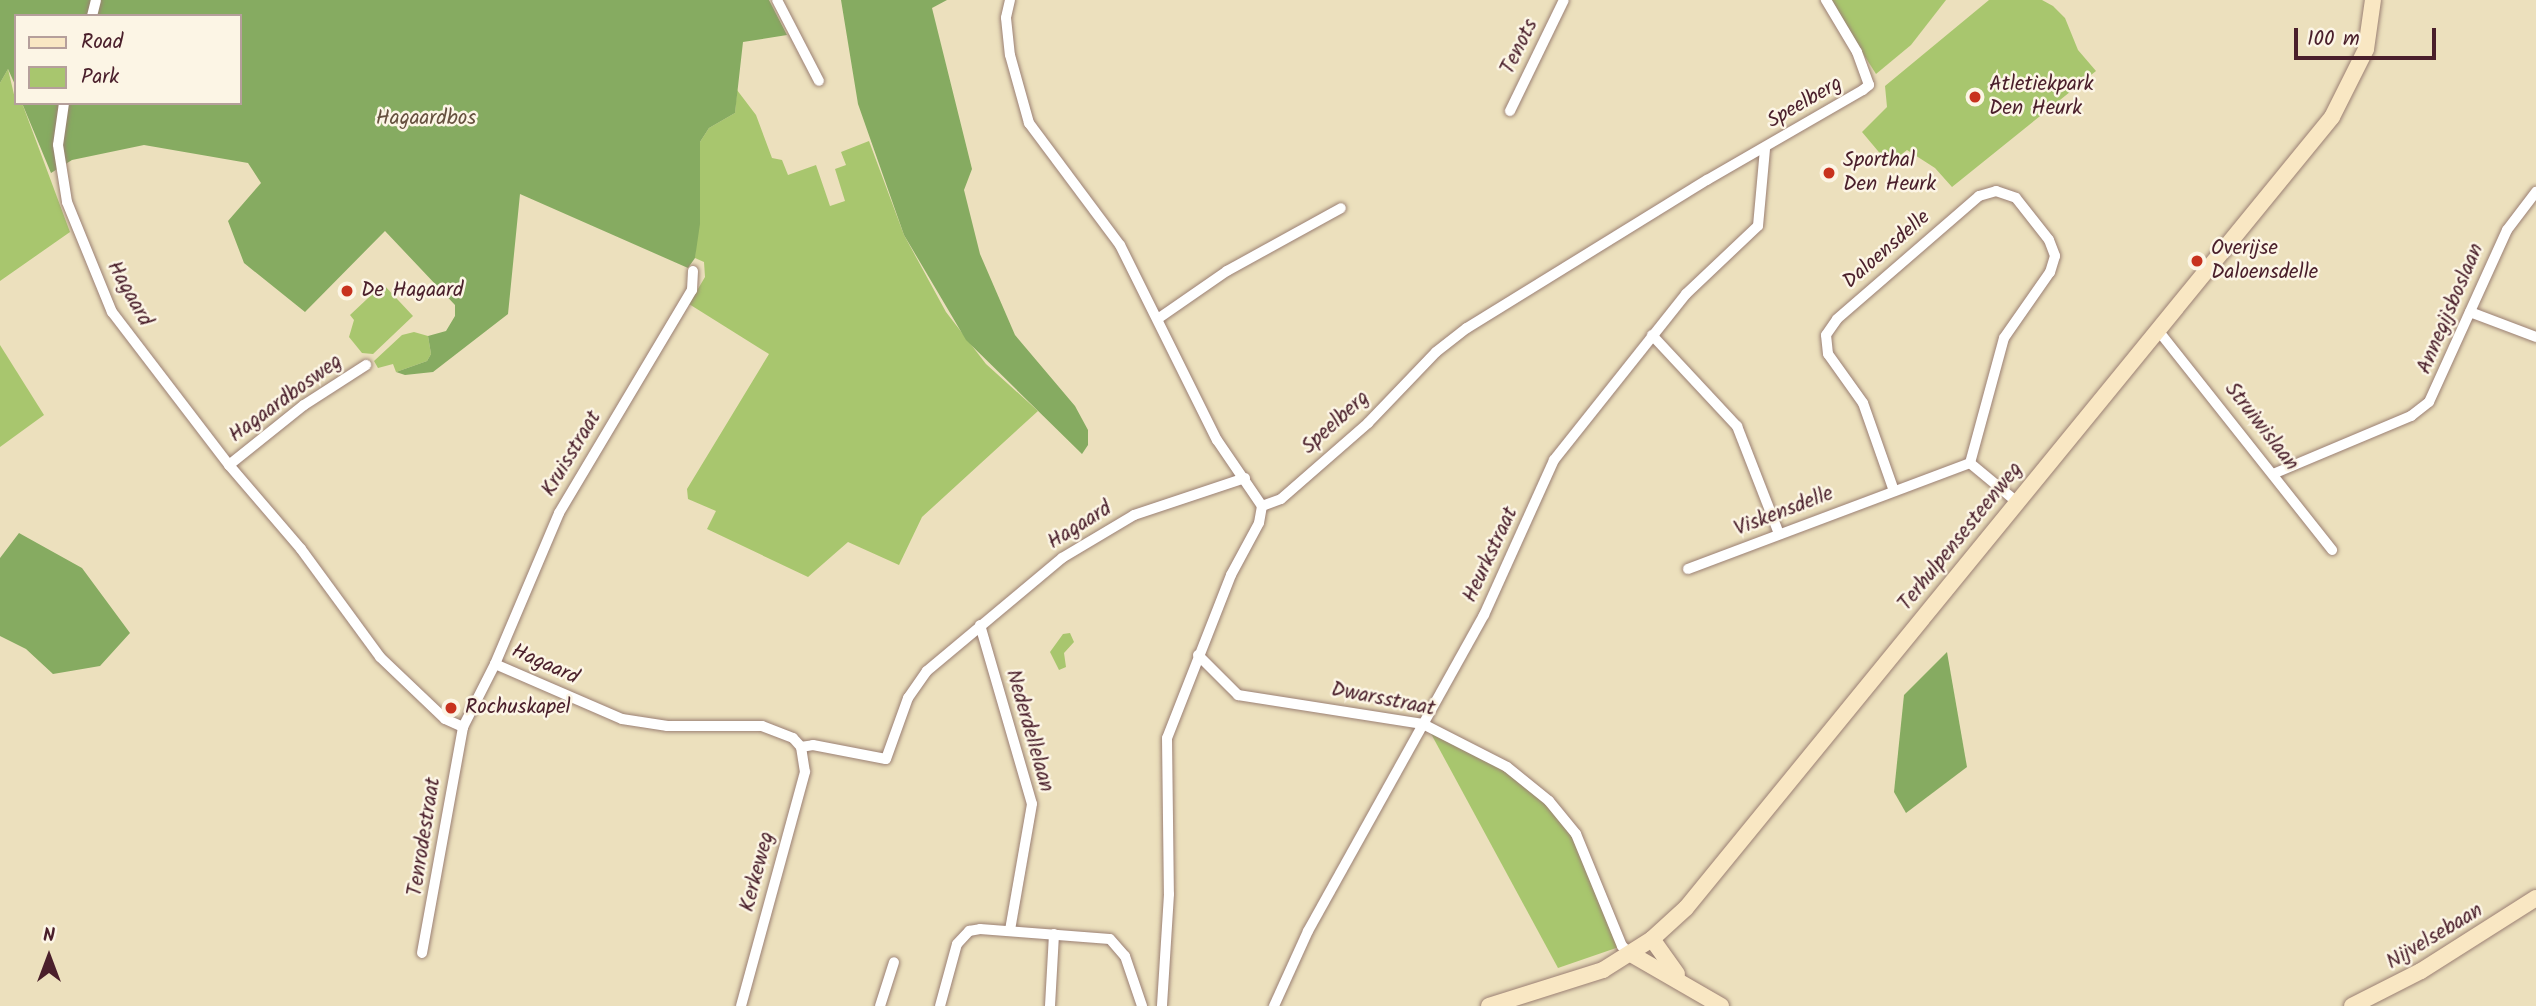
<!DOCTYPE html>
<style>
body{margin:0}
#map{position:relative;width:2536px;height:1006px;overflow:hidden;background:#ece0bd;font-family:Kalam,sans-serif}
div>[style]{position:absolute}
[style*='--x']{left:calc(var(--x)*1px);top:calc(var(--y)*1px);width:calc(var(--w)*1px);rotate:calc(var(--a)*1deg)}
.green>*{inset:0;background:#a8c66e}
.forest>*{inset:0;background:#86ab61}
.roads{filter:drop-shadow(0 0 2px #9b8074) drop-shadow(0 0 2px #9b8074)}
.street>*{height:10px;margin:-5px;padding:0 5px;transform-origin:5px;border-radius:5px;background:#fff}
.secondary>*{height:16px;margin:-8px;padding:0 8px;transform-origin:8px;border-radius:8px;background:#f9e7c3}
.dots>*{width:19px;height:19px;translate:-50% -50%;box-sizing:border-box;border:4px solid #fcf5e5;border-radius:50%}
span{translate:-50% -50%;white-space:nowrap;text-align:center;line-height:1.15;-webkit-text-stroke:5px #fcf5e5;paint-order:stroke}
.street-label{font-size:21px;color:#4a1f2b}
.poi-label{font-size:21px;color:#4a1f2b}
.left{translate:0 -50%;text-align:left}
.park-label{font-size:21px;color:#66513f}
.legend{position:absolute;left:14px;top:14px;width:228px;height:91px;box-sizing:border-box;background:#fcf5e5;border:2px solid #b59f9b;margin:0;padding:9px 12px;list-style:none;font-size:21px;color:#4a1f2b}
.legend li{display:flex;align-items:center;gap:14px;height:35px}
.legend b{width:35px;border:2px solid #b59f9b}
.north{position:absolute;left:14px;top:922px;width:70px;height:70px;-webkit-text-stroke:5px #fcf5e5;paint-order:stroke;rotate:0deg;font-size:19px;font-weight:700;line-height:28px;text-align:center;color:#4a1f2b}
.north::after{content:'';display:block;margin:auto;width:24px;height:32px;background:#4a1f2b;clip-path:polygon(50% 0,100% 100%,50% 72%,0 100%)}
.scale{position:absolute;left:2294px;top:28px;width:142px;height:32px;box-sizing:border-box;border:4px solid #4a1f2b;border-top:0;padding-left:9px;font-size:21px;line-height:24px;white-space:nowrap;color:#4a1f2b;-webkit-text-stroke:5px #fcf5e5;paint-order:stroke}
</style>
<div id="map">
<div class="green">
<div style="clip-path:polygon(1829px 0,1946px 0,1911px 45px,1876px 74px)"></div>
<div style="clip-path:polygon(1989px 0,2042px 0,2053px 6px,2065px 18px,2078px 50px,2096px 71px,1952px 187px,1935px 168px,1907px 150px,1884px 168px,1879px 161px,1883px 157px,1862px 132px,1887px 107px,1885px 86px)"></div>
<div style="clip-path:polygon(8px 69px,16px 103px,22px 103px,70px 232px,0 281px,0 83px)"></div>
<div style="clip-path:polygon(737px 90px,756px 115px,772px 158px,782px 160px,788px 175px,816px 165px,830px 206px,845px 201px,835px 169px,846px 165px,841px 152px,869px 141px,904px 235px,946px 312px,986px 364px,1038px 411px,922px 517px,899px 565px,848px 542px,808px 577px,707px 529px,716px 511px,688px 499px,687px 489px,769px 354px,689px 304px,705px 277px,704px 262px,695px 258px,700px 142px,709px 128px,735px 113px)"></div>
<div style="clip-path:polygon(383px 284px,413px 316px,373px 354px,362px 353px,349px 337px,354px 320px,350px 315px)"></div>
<div style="clip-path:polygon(414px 332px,428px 336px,431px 354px,427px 361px,396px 372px,393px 364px,378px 368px,374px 361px,402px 335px)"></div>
<div style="clip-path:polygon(0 345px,44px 415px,0 447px)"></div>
<div style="clip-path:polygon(1070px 633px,1074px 642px,1064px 653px,1066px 667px,1059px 670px,1050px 652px,1063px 634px)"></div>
<div style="clip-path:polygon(1429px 730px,1476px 751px,1538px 794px,1577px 842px,1619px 947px,1558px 968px)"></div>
</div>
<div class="forest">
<div style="clip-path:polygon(0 0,769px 0,787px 35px,743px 42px,735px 113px,709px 128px,700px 142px,700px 224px,695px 258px,688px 268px,520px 194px,508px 314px,433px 372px,405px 375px,396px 372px,427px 361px,431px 354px,428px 336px,446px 331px,455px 316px,455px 305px,385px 231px,305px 312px,244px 263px,228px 221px,261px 183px,248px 163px,144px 145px,72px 160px,51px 173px,22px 103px,240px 103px,240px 16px,16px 16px,16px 87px,8px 69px,0 83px)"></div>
<div style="clip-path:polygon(841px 0,947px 0,932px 8px,972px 169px,964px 190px,980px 254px,1015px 335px,1075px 406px,1088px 430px,1088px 445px,1082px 454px,966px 340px,904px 235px,858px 104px)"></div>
<div style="clip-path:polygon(19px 533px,82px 568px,130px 633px,100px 666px,53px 674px,26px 649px,0 636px,0 558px)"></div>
<div style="clip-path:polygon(1947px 652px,1967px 767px,1906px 813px,1894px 792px,1904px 695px)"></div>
</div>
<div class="roads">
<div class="street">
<div style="--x:777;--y:0;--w:91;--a:62.6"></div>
<div style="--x:1010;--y:0;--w:18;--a:103"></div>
<div style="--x:1006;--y:18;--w:37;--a:84"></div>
<div style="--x:1010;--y:55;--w:71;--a:74.4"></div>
<div style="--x:1029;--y:123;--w:152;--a:53.3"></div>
<div style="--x:1120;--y:245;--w:218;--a:63.6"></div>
<div style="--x:1217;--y:440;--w:80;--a:55.7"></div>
<div style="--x:1262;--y:506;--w:17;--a:100"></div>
<div style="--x:1259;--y:523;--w:59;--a:118.3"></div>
<div style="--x:1231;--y:575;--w:175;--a:111.4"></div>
<div style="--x:1167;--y:738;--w:156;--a:89.3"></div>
<div style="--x:1169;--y:894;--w:112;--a:93.6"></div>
<div style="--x:92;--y:16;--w:16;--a:-76"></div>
<div style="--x:64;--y:103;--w:42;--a:98.1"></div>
<div style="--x:58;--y:145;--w:58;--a:81"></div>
<div style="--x:67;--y:202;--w:119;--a:67.8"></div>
<div style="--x:112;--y:312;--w:193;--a:52.6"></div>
<div style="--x:229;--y:465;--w:111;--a:49.4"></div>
<div style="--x:301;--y:549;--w:134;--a:53.8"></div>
<div style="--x:380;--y:657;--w:90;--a:43.6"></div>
<div style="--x:445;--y:719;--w:20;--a:24"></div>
<div style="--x:1510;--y:111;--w:123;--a:-64.1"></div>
<div style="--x:2470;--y:312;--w:71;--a:20.7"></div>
<div style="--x:1159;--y:318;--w:83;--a:-34.7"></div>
<div style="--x:1227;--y:271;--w:130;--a:-28.9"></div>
<div style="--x:2157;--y:329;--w:282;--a:51.6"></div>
<div style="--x:1652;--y:335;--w:125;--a:47"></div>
<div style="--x:1737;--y:426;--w:116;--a:68.7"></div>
<div style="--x:1970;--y:463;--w:61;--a:39.7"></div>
<div style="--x:229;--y:465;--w:96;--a:-38.7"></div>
<div style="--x:304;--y:405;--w:74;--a:-32.8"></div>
<div style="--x:2273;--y:474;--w:150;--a:-22.8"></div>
<div style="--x:2411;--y:416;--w:23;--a:-38"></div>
<div style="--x:2429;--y:402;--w:189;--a:-65.6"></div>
<div style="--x:2507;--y:230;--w:48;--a:-52.7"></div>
<div style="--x:1894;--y:491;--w:93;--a:-109.4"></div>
<div style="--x:1863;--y:403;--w:60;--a:-125.5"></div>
<div style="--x:1828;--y:354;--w:19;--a:-96"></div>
<div style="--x:1826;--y:335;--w:19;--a:-55"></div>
<div style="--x:1837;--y:319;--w:188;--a:-40.9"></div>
<div style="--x:1979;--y:196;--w:18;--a:-16"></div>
<div style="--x:1996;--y:191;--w:21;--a:19"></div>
<div style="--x:2016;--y:198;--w:53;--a:51.8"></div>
<div style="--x:2049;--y:240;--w:17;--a:69"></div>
<div style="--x:2055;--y:256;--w:17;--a:107"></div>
<div style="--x:2050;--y:272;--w:80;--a:124.9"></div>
<div style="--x:2004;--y:338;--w:130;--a:105.2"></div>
<div style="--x:1262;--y:506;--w:20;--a:-20"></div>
<div style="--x:1281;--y:499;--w:116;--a:-41.1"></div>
<div style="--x:1368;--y:423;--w:98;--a:-46.2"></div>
<div style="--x:1436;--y:352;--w:39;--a:-38"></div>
<div style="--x:1467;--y:328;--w:282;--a:-31.7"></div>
<div style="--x:1707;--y:180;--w:180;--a:-30"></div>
<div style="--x:1863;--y:90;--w:8;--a:-40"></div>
<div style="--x:1869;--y:85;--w:35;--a:-110"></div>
<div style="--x:1857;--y:52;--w:61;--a:-120.8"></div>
<div style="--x:1688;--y:569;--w:301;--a:-20.6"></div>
<div style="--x:980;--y:625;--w:186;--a:73.8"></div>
<div style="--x:1032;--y:804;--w:128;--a:99.9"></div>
<div style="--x:1198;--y:655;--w:57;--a:45"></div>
<div style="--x:1238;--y:695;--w:187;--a:8.9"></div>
<div style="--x:1423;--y:724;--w:94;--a:27.1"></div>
<div style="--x:1507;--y:767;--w:54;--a:39"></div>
<div style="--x:1549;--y:801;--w:43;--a:50.7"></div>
<div style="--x:1576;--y:834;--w:121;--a:67.7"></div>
<div style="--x:1622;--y:946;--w:12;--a:42"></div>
<div style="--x:495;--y:664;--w:164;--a:-67"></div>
<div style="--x:559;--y:513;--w:260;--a:-59.2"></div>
<div style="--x:692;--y:290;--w:19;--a:-87"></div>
<div style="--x:801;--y:747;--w:12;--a:-9"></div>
<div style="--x:813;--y:745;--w:74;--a:10.9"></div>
<div style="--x:886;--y:759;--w:65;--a:-70.2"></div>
<div style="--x:908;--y:698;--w:33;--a:-55"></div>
<div style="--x:927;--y:671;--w:176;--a:-39.9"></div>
<div style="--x:1062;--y:558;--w:84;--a:-30.8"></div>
<div style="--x:1134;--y:515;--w:117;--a:-18.4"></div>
<div style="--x:422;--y:953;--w:230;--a:-79.7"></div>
<div style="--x:463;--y:727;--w:71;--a:-63.1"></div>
<div style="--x:495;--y:664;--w:138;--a:23.4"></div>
<div style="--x:622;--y:719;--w:46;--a:8.8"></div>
<div style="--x:667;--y:726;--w:95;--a:0"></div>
<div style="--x:762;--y:726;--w:33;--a:21"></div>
<div style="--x:793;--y:738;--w:12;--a:48"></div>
<div style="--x:801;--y:747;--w:25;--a:81"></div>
<div style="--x:805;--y:772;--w:243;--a:105.3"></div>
<div style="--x:880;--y:1006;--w:46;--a:-72.3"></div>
<div style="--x:940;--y:1006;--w:64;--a:-74.7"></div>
<div style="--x:957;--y:944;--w:18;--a:-47"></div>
<div style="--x:969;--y:931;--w:11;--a:-10"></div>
<div style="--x:980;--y:929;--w:130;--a:4.4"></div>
<div style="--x:1110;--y:939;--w:23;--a:49"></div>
<div style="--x:1125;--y:956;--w:53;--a:71.2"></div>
<div style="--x:1050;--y:1006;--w:72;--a:-86.8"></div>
<div style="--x:1274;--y:1006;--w:82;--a:-65.6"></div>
<div style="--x:1308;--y:931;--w:362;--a:-60.9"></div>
<div style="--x:1484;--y:615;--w:170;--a:-65.7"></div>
<div style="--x:1554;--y:460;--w:212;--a:-51.5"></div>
<div style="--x:1686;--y:294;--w:99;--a:-43.4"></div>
<div style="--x:1758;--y:226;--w:77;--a:-84.8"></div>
</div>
<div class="secondary">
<div style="--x:1652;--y:939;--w:43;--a:54.5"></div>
<div style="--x:1631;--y:954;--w:104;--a:30"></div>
<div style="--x:1489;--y:1006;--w:120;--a:-17.5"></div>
<div style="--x:1603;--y:970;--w:58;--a:-32.3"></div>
<div style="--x:1652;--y:939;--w:46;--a:-42.4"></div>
<div style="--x:1686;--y:908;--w:1021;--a:-50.76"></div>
<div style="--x:2332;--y:117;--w:76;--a:-63.4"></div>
<div style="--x:2366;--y:49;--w:49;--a:-81.9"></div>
<div style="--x:2352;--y:1006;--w:77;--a:-26.9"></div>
<div style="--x:2421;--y:971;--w:136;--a:-32.4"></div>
</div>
</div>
<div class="dots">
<div style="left:1975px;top:97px;background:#c8321e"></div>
<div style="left:1829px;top:173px;background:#c8321e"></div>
<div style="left:2197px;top:261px;background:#c8321e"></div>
<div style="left:347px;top:291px;background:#c8321e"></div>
<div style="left:451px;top:708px;background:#c8321e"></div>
</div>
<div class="street-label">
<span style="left:1520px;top:47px;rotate:-64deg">Tenots</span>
<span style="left:1805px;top:103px;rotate:-30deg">Speelberg</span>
<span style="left:1887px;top:250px;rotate:-41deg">Daloensdelle</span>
<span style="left:129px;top:294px;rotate:61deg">Hagaard</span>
<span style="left:2451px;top:309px;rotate:-67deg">Annegijsboslaan</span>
<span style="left:286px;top:399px;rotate:-36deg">Hagaardbosweg</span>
<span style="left:1336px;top:423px;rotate:-42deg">Speelberg</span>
<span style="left:2261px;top:427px;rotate:52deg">Struiwislaan</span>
<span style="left:572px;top:454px;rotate:-59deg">Kruisstraat</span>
<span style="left:1784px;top:512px;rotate:-21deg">Viskensdelle</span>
<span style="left:1080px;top:526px;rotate:-32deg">Hagaard</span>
<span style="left:1961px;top:537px;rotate:-51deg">Terhulpensesteenweg</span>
<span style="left:1491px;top:555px;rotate:-65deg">Heurkstraat</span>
<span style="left:545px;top:665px;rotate:24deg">Hagaard</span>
<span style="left:1383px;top:700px;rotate:11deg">Dwarsstraat</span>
<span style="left:1029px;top:731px;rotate:74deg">Nederdellelaan</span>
<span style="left:425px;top:837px;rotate:-81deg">Tenrodestraat</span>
<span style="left:758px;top:872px;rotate:-75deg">Kerkeweg</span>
<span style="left:2435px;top:937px;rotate:-31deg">Nijvelsebaan</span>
</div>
<div class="poi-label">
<span class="left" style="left:1989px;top:97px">Atletiekpark<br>Den Heurk</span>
<span class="left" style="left:1843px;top:173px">Sporthal<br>Den Heurk</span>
<span class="left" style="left:2211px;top:261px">Overijse<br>Daloensdelle</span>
<span class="left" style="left:361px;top:291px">De Hagaard</span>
<span class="left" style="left:465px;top:708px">Rochuskapel</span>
</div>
<div class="park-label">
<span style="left:426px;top:119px">Hagaardbos</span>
</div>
<ul class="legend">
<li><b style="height:9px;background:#f9e7c3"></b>Road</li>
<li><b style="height:19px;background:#a8c66e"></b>Park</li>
</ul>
<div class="north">N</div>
<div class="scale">100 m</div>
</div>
